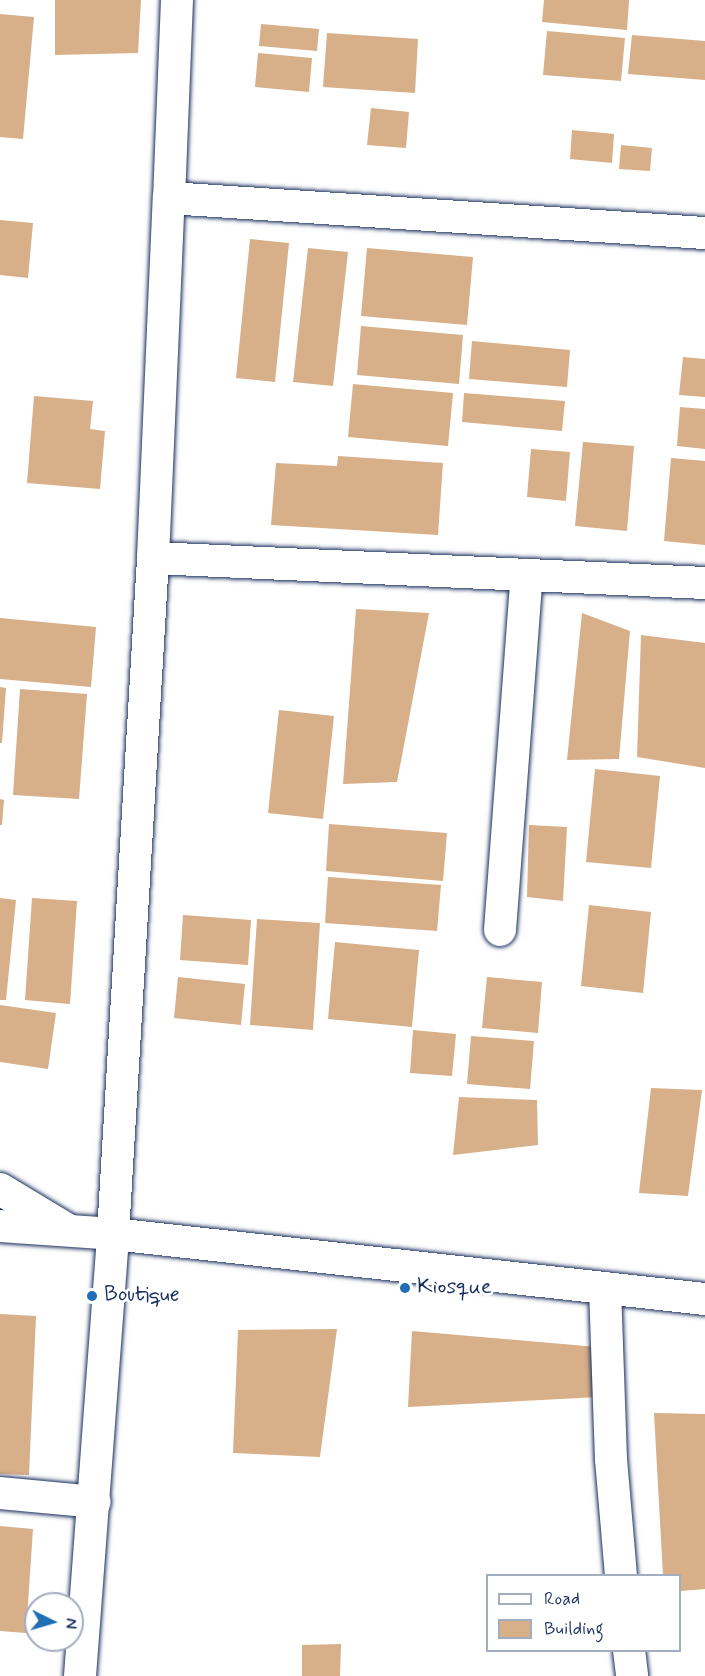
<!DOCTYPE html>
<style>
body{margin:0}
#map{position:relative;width:705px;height:1676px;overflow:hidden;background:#fff;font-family:Mynerve,sans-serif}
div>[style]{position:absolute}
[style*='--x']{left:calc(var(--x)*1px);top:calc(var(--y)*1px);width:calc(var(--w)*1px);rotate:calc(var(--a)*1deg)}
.building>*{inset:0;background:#d7af88}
.roads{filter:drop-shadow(0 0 2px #1b2f5e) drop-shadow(0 0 2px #1b2f5e)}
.street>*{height:32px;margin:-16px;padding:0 16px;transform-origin:16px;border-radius:16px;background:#fff}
.dots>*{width:16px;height:16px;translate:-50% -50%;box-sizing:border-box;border:3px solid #fff;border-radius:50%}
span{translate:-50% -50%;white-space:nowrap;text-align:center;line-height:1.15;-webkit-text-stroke:5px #fff;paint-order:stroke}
.poi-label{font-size:22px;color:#1b2f5e}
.left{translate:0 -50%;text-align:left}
.legend{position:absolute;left:486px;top:1574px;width:195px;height:78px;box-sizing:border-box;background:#fff;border:2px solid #a4acbf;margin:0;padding:8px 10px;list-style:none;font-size:18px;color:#1b2f5e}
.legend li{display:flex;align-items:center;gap:12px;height:30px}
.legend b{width:30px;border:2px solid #a4acbf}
.north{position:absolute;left:24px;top:1592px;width:60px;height:60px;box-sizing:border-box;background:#fff;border:2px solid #a4acbf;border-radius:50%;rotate:95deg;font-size:16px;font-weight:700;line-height:24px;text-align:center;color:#1b2f5e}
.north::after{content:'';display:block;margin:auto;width:21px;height:27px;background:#1f6fb2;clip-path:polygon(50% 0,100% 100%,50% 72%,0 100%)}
</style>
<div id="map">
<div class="building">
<div style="clip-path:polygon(55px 0,141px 0,138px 53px,55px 55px)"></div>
<div style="clip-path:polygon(544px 0,629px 0,627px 30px,542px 22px)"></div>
<div style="clip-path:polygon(0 14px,34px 17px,23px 139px,0 137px)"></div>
<div style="clip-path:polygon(261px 24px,319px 29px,317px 51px,259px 46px)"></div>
<div style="clip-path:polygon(547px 31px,625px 38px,621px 81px,543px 75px)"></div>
<div style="clip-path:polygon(327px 33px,418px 39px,415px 93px,323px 87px)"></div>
<div style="clip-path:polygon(632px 35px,705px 41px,705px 80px,628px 74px)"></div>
<div style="clip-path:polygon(258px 53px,312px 58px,309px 92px,255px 87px)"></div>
<div style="clip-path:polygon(371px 108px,409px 112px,406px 148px,367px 145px)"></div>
<div style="clip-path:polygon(572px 130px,614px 134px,612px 163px,570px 159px)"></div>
<div style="clip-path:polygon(621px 145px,652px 148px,650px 171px,619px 169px)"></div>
<div style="clip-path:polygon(0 220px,33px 223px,28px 278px,0 275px)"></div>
<div style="clip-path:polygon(250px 239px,289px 243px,275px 382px,236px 378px)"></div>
<div style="clip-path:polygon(308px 248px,348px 252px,333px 386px,293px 382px)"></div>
<div style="clip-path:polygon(367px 248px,473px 257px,467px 325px,361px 316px)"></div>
<div style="clip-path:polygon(361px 326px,463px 335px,459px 384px,357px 375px)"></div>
<div style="clip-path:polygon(472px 341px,570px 350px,567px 387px,469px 379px)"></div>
<div style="clip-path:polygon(683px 357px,705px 359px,705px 397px,679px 395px)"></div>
<div style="clip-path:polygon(353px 384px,453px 393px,448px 446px,348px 437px)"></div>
<div style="clip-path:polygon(464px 393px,565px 401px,562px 431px,462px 422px)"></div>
<div style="clip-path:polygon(34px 396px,93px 401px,90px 429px,105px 431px,100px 489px,27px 483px)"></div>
<div style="clip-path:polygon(680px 407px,705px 409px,705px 449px,677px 446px)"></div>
<div style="clip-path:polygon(583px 442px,634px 446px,627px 531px,575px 526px)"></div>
<div style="clip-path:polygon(531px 449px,570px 452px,566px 501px,527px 497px)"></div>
<div style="clip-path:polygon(338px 456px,443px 463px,438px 535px,271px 525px,276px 463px,337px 466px)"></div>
<div style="clip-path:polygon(671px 458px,705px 461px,705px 545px,664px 541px)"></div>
<div style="clip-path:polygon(356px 609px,429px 613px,397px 782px,343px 784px)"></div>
<div style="clip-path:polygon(582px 613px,630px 631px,619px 759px,567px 760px)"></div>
<div style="clip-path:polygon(0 618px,96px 627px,91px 687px,0 679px)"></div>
<div style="clip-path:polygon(641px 635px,705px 643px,705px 768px,637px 757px)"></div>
<div style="clip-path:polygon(0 687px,6px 688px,2px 743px,0 743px)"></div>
<div style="clip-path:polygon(20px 689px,87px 694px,79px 799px,13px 795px)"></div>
<div style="clip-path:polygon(279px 710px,334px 716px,323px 819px,268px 813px)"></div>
<div style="clip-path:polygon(595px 769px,660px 776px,651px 868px,586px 862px)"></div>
<div style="clip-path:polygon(0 799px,4px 800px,2px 825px,0 825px)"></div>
<div style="clip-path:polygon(329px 824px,447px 833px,443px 881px,326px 871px)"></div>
<div style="clip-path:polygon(529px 825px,567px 827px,563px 901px,527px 897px)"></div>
<div style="clip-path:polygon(328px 877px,441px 885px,437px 931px,325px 923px)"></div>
<div style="clip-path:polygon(0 898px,16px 900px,6px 1000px,0 1000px)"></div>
<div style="clip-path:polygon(32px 898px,77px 901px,70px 1004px,25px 1000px)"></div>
<div style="clip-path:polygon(589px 905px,651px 912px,643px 993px,581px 986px)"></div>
<div style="clip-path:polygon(183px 915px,251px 920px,248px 965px,180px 960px)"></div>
<div style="clip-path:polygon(257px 919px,320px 923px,313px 1030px,250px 1025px)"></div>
<div style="clip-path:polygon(335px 942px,419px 950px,412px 1027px,328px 1019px)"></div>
<div style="clip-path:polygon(178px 977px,245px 984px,241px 1025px,174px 1018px)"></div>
<div style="clip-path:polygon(487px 977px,542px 982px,538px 1033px,482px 1028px)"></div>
<div style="clip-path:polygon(0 1005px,56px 1013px,48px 1069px,0 1062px)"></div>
<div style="clip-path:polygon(413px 1030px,456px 1034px,452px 1076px,410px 1073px)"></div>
<div style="clip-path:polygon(471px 1036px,534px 1041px,530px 1089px,467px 1084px)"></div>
<div style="clip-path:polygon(651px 1088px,702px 1090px,688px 1196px,639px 1193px)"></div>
<div style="clip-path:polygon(459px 1097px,537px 1100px,538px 1145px,453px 1155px)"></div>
<div style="clip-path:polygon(0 1314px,36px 1316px,29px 1475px,0 1474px)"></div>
<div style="clip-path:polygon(337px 1329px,320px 1457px,233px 1453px,238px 1330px)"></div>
<div style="clip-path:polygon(412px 1331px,597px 1347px,598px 1397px,408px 1407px)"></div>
<div style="clip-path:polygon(654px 1413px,705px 1414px,705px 1589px,680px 1591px,680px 1576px,663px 1576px)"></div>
<div style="clip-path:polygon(0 1526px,33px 1529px,26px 1633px,0 1631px)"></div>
<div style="clip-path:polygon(341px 1644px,340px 1676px,302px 1676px,302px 1645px)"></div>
</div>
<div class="roads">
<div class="street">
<div style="--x:177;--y:0;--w:198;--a:92.3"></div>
<div style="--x:169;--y:198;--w:537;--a:3.74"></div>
<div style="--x:153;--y:558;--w:553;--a:2.59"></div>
<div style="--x:500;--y:930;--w:356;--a:-85.7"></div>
<div style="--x:0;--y:1189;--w:79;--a:31.1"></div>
<div style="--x:0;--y:1226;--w:113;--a:4"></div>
<div style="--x:113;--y:1234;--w:596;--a:6.27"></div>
<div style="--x:605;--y:1288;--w:171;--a:88"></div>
<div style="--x:611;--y:1459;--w:117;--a:85.1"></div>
<div style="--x:0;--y:1493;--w:95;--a:5.4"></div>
<div style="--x:629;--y:1650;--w:26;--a:83"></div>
<div style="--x:80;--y:1676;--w:443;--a:-85.7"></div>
<div style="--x:113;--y:1234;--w:677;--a:-86.61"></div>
<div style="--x:153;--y:558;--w:360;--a:-87.5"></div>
</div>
</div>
<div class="dots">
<div style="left:405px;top:1288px;background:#1f6fb2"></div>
<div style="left:92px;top:1296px;background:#1f6fb2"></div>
</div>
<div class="poi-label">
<span class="left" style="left:417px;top:1288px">Kiosque</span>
<span class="left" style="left:104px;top:1296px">Boutique</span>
</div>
<ul class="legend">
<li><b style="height:8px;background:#fff"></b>Road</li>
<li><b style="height:16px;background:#d7af88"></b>Building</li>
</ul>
<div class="north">N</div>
</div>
